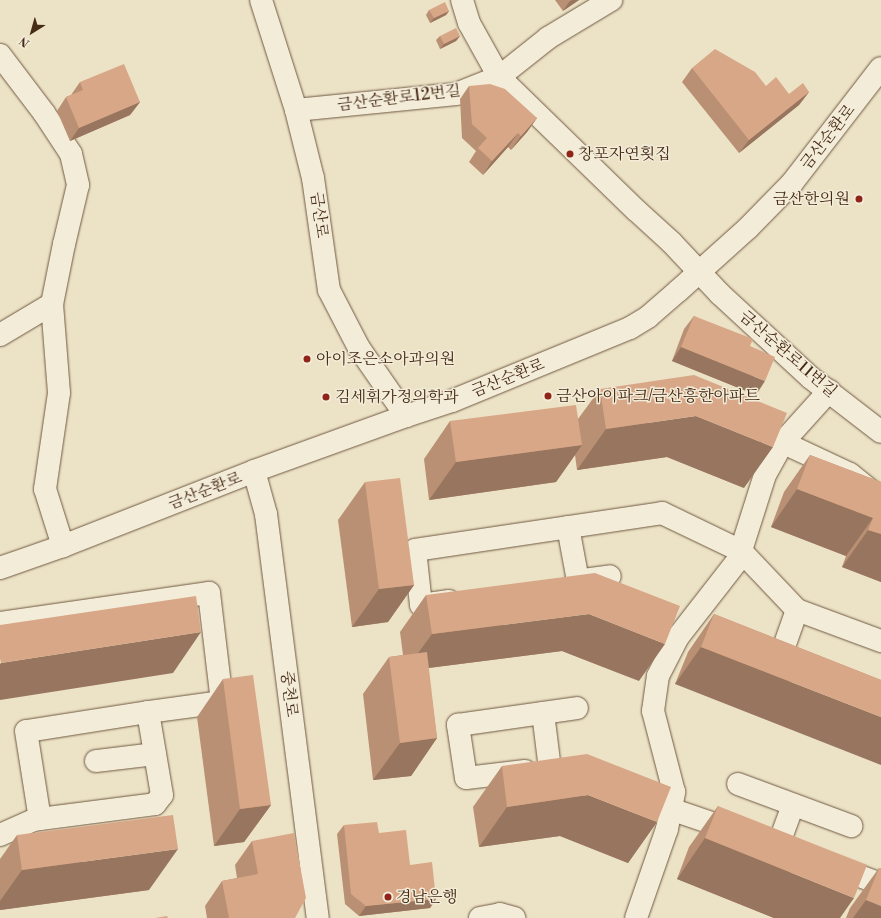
<!DOCTYPE html>
<meta charset="utf-8">
<style>
body{margin:0}
#map{position:relative;width:881px;height:918px;overflow:hidden;background:#ece2c5;font-family:"Libre Bodoni","Noto Serif KR",serif}
div>[style]{position:absolute}
[style*='--x']{left:calc(var(--x)*1px);top:calc(var(--y)*1px);width:calc(var(--w)*1px);rotate:calc(var(--a)*1deg)}
.roads{filter:drop-shadow(0 0 1px #705942) drop-shadow(0 0 1px #705942)}
.minor>*{height:22px;margin:-11px;padding:0 11px;transform-origin:11px;border-radius:11px;background:#f3ecd9}
.wall>*{inset:0;background:#ba9074}
.shaded-wall>*{inset:0;background:#97755e}
.building>*{inset:0;background:#d8a787}
.dots>*{width:11px;height:11px;translate:-50% -50%;box-sizing:border-box;border:2px solid #f3ecd9;border-radius:50%}
span{translate:-50% -50%;white-space:nowrap;text-align:center;line-height:1.15;-webkit-text-stroke:3px #f3ecd9;paint-order:stroke}
.street-label{font-size:16px;color:#462b16}
.poi-label{font-size:16px;color:#462b16}
.left{translate:0 -50%;text-align:left}
.right{translate:-100% -50%;text-align:right}
.north{position:absolute;left:12px;top:12px;width:40px;height:40px;-webkit-text-stroke:3px #f3ecd9;paint-order:stroke;rotate:217deg;font-size:11px;font-weight:700;line-height:16px;text-align:center;color:#462b16}
.north::after{content:'';display:block;margin:auto;width:14px;height:18px;background:#462b16;clip-path:polygon(50% 0,100% 100%,50% 72%,0 100%)}
</style>
<div id="map">
<div class="roads">
<div class="minor">
<div style="--x:261;--y:0;--w:115;--a:72.3"></div>
<div style="--x:296;--y:110;--w:70;--a:76"></div>
<div style="--x:313;--y:178;--w:113;--a:81.9"></div>
<div style="--x:329;--y:290;--w:65;--a:62.7"></div>
<div style="--x:359;--y:348;--w:83;--a:55.3"></div>
<div style="--x:462;--y:0;--w:24;--a:73"></div>
<div style="--x:469;--y:23;--w:62;--a:60.9"></div>
<div style="--x:499;--y:77;--w:192;--a:44.2"></div>
<div style="--x:637;--y:211;--w:47;--a:42.4"></div>
<div style="--x:672;--y:243;--w:70;--a:46.7"></div>
<div style="--x:720;--y:294;--w:124;--a:42.7"></div>
<div style="--x:811;--y:378;--w:88;--a:37.6"></div>
<div style="--x:0;--y:55;--w:73;--a:52.8"></div>
<div style="--x:44;--y:113;--w:49;--a:56.6"></div>
<div style="--x:71;--y:154;--w:32;--a:77"></div>
<div style="--x:78;--y:185;--w:61;--a:103.3"></div>
<div style="--x:64;--y:244;--w:61;--a:101.3"></div>
<div style="--x:52;--y:304;--w:89;--a:85.5"></div>
<div style="--x:59;--y:393;--w:97;--a:98.3"></div>
<div style="--x:45;--y:489;--w:60;--a:72.5"></div>
<div style="--x:296;--y:110;--w:161;--a:-5.7"></div>
<div style="--x:456;--y:94;--w:46;--a:-21.6"></div>
<div style="--x:499;--y:77;--w:63;--a:-38.5"></div>
<div style="--x:548;--y:38;--w:74;--a:-31.1"></div>
<div style="--x:0;--y:335;--w:61;--a:-30.8"></div>
<div style="--x:771;--y:437;--w:87;--a:25.1"></div>
<div style="--x:850;--y:474;--w:40;--a:39"></div>
<div style="--x:254;--y:471;--w:45;--a:74.4"></div>
<div style="--x:266;--y:514;--w:407;--a:82.7"></div>
<div style="--x:568;--y:527;--w:55;--a:79.5"></div>
<div style="--x:0;--y:568;--w:67;--a:-19.2"></div>
<div style="--x:63;--y:546;--w:205;--a:-21.4"></div>
<div style="--x:254;--y:471;--w:162;--a:-19.9"></div>
<div style="--x:406;--y:416;--w:48;--a:-18.1"></div>
<div style="--x:452;--y:401;--w:192;--a:-22.3"></div>
<div style="--x:630;--y:328;--w:21;--a:-31"></div>
<div style="--x:648;--y:317;--w:40;--a:-41"></div>
<div style="--x:678;--y:291;--w:94;--a:-42"></div>
<div style="--x:748;--y:228;--w:63;--a:-45.6"></div>
<div style="--x:792;--y:183;--w:145;--a:-52.3"></div>
<div style="--x:576;--y:581;--w:34;--a:-8"></div>
<div style="--x:449;--y:601;--w:28;--a:172"></div>
<div style="--x:421;--y:605;--w:55;--a:-96.2"></div>
<div style="--x:415;--y:550;--w:250;--a:-8.5"></div>
<div style="--x:662;--y:513;--w:88;--a:25.7"></div>
<div style="--x:741;--y:551;--w:81;--a:46.5"></div>
<div style="--x:797;--y:610;--w:90;--a:20.3"></div>
<div style="--x:0;--y:623;--w:211;--a:-8.2"></div>
<div style="--x:209;--y:593;--w:110;--a:83.2"></div>
<div style="--x:222;--y:702;--w:75;--a:172.3"></div>
<div style="--x:789;--y:665;--w:11;--a:-158"></div>
<div style="--x:779;--y:661;--w:54;--a:-70.6"></div>
<div style="--x:543;--y:713;--w:56;--a:82.9"></div>
<div style="--x:96;--y:761;--w:59;--a:-6.8"></div>
<div style="--x:525;--y:771;--w:59;--a:173.2"></div>
<div style="--x:466;--y:778;--w:54;--a:-98.6"></div>
<div style="--x:458;--y:725;--w:120;--a:-8.1"></div>
<div style="--x:738;--y:784;--w:121;--a:20.4"></div>
<div style="--x:635;--y:797;--w:106;--a:18.8"></div>
<div style="--x:0;--y:835;--w:37;--a:-24"></div>
<div style="--x:34;--y:820;--w:6;--a:-9"></div>
<div style="--x:40;--y:819;--w:116;--a:-7.4"></div>
<div style="--x:155;--y:804;--w:11;--a:-52"></div>
<div style="--x:162;--y:795;--w:84;--a:-99.6"></div>
<div style="--x:148;--y:712;--w:123;--a:171.1"></div>
<div style="--x:26;--y:731;--w:89;--a:81"></div>
<div style="--x:778;--y:846;--w:44;--a:-69.9"></div>
<div style="--x:835;--y:867;--w:49;--a:20.3"></div>
<div style="--x:480;--y:918;--w:20;--a:-11"></div>
<div style="--x:500;--y:914;--w:15;--a:16"></div>
<div style="--x:636;--y:918;--w:94;--a:-70.8"></div>
<div style="--x:667;--y:829;--w:38;--a:-79"></div>
<div style="--x:674;--y:792;--w:84;--a:-104.5"></div>
<div style="--x:653;--y:711;--w:35;--a:-82"></div>
<div style="--x:658;--y:676;--w:44;--a:-62.9"></div>
<div style="--x:678;--y:637;--w:98;--a:-52.1"></div>
<div style="--x:738;--y:560;--w:89;--a:-72.4"></div>
<div style="--x:765;--y:475;--w:38;--a:-61"></div>
<div style="--x:783;--y:442;--w:69;--a:-48"></div>
</div>
</div>
<div class="wall">
<div style="clip-path:polygon(555px 0,579px 0,563px 11px)"></div>
<div style="clip-path:polygon(429px 10px,449px 11px,446px 15px,430px 23px,426px 15px)"></div>
<div style="clip-path:polygon(440px 36px,460px 36px,456px 41px,440px 49px,436px 40px)"></div>
<div style="clip-path:polygon(692px 68px,766px 86px,789px 94px,809px 92px,799px 105px,739px 153px,682px 82px)"></div>
<div style="clip-path:polygon(80px 82px,140px 102px,130px 115px,70px 141px,57px 111px,66px 97px,71px 95px)"></div>
<div style="clip-path:polygon(469px 86px,537px 118px,527px 132px,511px 150px,508px 147px,483px 175px,469px 162px,476px 151px,462px 138px,460px 99px)"></div>
<div style="clip-path:polygon(694px 316px,750px 346px,756px 395px,672px 361px,684px 329px)"></div>
<div style="clip-path:polygon(600px 389px,744px 488px,667px 457px,577px 470px,575px 455px,556px 482px,429px 500px,424px 459px,450px 421px,578px 419px)"></div>
<div style="clip-path:polygon(810px 455px,881px 482px,881px 582px,842px 567px,846px 556px,771px 527px,784px 492px)"></div>
<div style="clip-path:polygon(365px 482px,414px 585px,388px 622px,352px 627px,338px 520px)"></div>
<div style="clip-path:polygon(426px 595px,639px 681px,562px 651px,428px 668px,437px 738px,411px 776px,373px 780px,363px 694px,389px 657px,403px 655px,400px 632px)"></div>
<div style="clip-path:polygon(714px 614px,881px 680px,675px 684px,688px 652px)"></div>
<div style="clip-path:polygon(223px 679px,271px 805px,244px 842px,214px 846px,197px 717px)"></div>
<div style="clip-path:polygon(502px 766px,657px 822px,628px 863px,560px 836px,479px 847px,473px 807px)"></div>
<div style="clip-path:polygon(718px 806px,840px 918px,774px 918px,677px 879px,689px 847px)"></div>
<div style="clip-path:polygon(344px 825px,379px 833px,410px 865px,436px 899px,430px 908px,359px 916px,345px 904px,337px 834px)"></div>
<div style="clip-path:polygon(17px 835px,149px 890px,0 910px,0 859px)"></div>
<div style="clip-path:polygon(252px 841px,295px 918px,207px 918px,205px 906px,222px 881px,237px 878px,235px 865px)"></div>
<div style="clip-path:polygon(879px 868px,881px 918px,846px 918px,850px 908px)"></div>
</div>
<div class="shaded-wall">
<div style="clip-path:polygon(572px 0,579px 0,563px 11px,569px 2px)"></div>
<div style="clip-path:polygon(449px 11px,446px 15px,430px 23px,434px 18px)"></div>
<div style="clip-path:polygon(460px 36px,456px 41px,440px 49px,444px 44px)"></div>
<div style="clip-path:polygon(809px 92px,799px 105px,739px 153px,749px 140px)"></div>
<div style="clip-path:polygon(140px 102px,130px 115px,70px 141px,79px 128px)"></div>
<div style="clip-path:polygon(537px 118px,527px 132px,511px 150px,521px 136px)"></div>
<div style="clip-path:polygon(518px 133px,508px 147px,483px 175px,492px 161px)"></div>
<div style="clip-path:polygon(681px 347px,765px 381px,756px 395px,672px 361px)"></div>
<div style="clip-path:polygon(696px 416px,773px 447px,744px 488px,667px 457px,577px 470px,606px 429px)"></div>
<div style="clip-path:polygon(582px 445px,556px 482px,429px 500px,456px 462px)"></div>
<div style="clip-path:polygon(797px 489px,873px 518px,846px 556px,771px 527px)"></div>
<div style="clip-path:polygon(868px 530px,881px 534px,881px 582px,842px 567px)"></div>
<div style="clip-path:polygon(414px 585px,388px 622px,352px 627px,379px 589px)"></div>
<div style="clip-path:polygon(589px 614px,665px 644px,639px 681px,562px 651px,405px 671px,432px 634px)"></div>
<div style="clip-path:polygon(201px 632px,173px 673px,0 700px,0 664px,1px 663px)"></div>
<div style="clip-path:polygon(701px 647px,881px 717px,881px 765px,675px 684px)"></div>
<div style="clip-path:polygon(437px 738px,411px 776px,373px 780px,400px 743px)"></div>
<div style="clip-path:polygon(588px 795px,657px 822px,628px 863px,560px 836px,479px 847px,507px 807px)"></div>
<div style="clip-path:polygon(271px 805px,244px 842px,214px 846px,240px 809px)"></div>
<div style="clip-path:polygon(705px 838px,854px 898px,840px 918px,774px 918px,677px 879px)"></div>
<div style="clip-path:polygon(178px 849px,149px 890px,0 910px,0 901px,22px 870px)"></div>
<div style="clip-path:polygon(436px 899px,430px 908px,359px 916px,366px 906px)"></div>
<div style="clip-path:polygon(866px 900px,881px 906px,881px 918px,853px 918px)"></div>
</div>
<div class="building">
<div style="clip-path:polygon(445px 2px,449px 11px,434px 18px,429px 10px)"></div>
<div style="clip-path:polygon(456px 28px,460px 36px,444px 44px,440px 36px)"></div>
<div style="clip-path:polygon(715px 49px,755px 72px,766px 86px,776px 77px,789px 94px,803px 83px,809px 92px,749px 140px,692px 68px)"></div>
<div style="clip-path:polygon(124px 64px,140px 102px,79px 128px,66px 97px,83px 90px,80px 82px)"></div>
<div style="clip-path:polygon(490px 84px,505px 89px,537px 118px,521px 136px,518px 133px,492px 161px,478px 148px,487px 138px,472px 124px,469px 86px)"></div>
<div style="clip-path:polygon(694px 316px,753px 339px,750px 346px,775px 357px,765px 381px,681px 347px)"></div>
<div style="clip-path:polygon(694px 375px,787px 413px,773px 447px,696px 416px,606px 429px,600px 389px)"></div>
<div style="clip-path:polygon(576px 405px,582px 445px,456px 462px,450px 421px)"></div>
<div style="clip-path:polygon(810px 455px,881px 482px,881px 534px,868px 530px,873px 518px,797px 489px)"></div>
<div style="clip-path:polygon(400px 478px,414px 585px,379px 589px,365px 482px)"></div>
<div style="clip-path:polygon(595px 573px,680px 606px,665px 644px,589px 614px,432px 634px,426px 595px)"></div>
<div style="clip-path:polygon(196px 596px,201px 632px,1px 663px,0 658px,0 625px)"></div>
<div style="clip-path:polygon(714px 614px,881px 680px,881px 717px,701px 647px)"></div>
<div style="clip-path:polygon(427px 652px,437px 738px,400px 743px,389px 657px)"></div>
<div style="clip-path:polygon(253px 675px,271px 805px,240px 809px,223px 679px)"></div>
<div style="clip-path:polygon(587px 754px,671px 787px,657px 822px,588px 795px,507px 807px,502px 766px)"></div>
<div style="clip-path:polygon(718px 806px,867px 865px,854px 898px,705px 838px)"></div>
<div style="clip-path:polygon(173px 815px,178px 849px,22px 870px,17px 835px)"></div>
<div style="clip-path:polygon(377px 822px,379px 833px,406px 830px,410px 865px,432px 862px,436px 899px,366px 906px,351px 894px,344px 825px)"></div>
<div style="clip-path:polygon(294px 833px,306px 898px,295px 918px,229px 918px,222px 881px,258px 874px,252px 841px)"></div>
<div style="clip-path:polygon(879px 868px,881px 868px,881px 906px,866px 900px)"></div>
<div style="clip-path:polygon(167px 916px,168px 918px,155px 918px)"></div>
</div>
<div class="dots">
<div style="left:570px;top:154px;background:#8f2418"></div>
<div style="left:859px;top:199px;background:#8f2418"></div>
<div style="left:307px;top:359px;background:#8f2418"></div>
<div style="left:548px;top:396px;background:#8f2418"></div>
<div style="left:326px;top:397px;background:#8f2418"></div>
<div style="left:388px;top:897px;background:#8f2418"></div>
</div>
<div class="street-label">
<span style="left:399px;top:98px;rotate:-7deg">금산순환로12번길</span>
<span style="left:828px;top:137px;rotate:-52deg">금산순환로</span>
<span style="left:319px;top:215px;rotate:82deg">금산로</span>
<span style="left:788px;top:354px;rotate:41deg">금산순환로11번길</span>
<span style="left:508px;top:378px;rotate:-22deg">금산순환로</span>
<span style="left:205px;top:491px;rotate:-21deg">금산순환로</span>
<span style="left:289px;top:694px;rotate:83deg">중천로</span>
</div>
<div class="poi-label">
<span class="left" style="left:578px;top:154px">창포자연횟집</span>
<span class="right" style="left:850px;top:199px">금산한의원</span>
<span class="left" style="left:316px;top:359px">아이조은소아과의원</span>
<span class="left" style="left:556px;top:396px">금산아이파크/금산흥한아파트</span>
<span class="left" style="left:335px;top:397px">김세휘가정의학과</span>
<span class="left" style="left:396px;top:897px">경남은행</span>
</div>
<div class="north">N</div>
</div>
